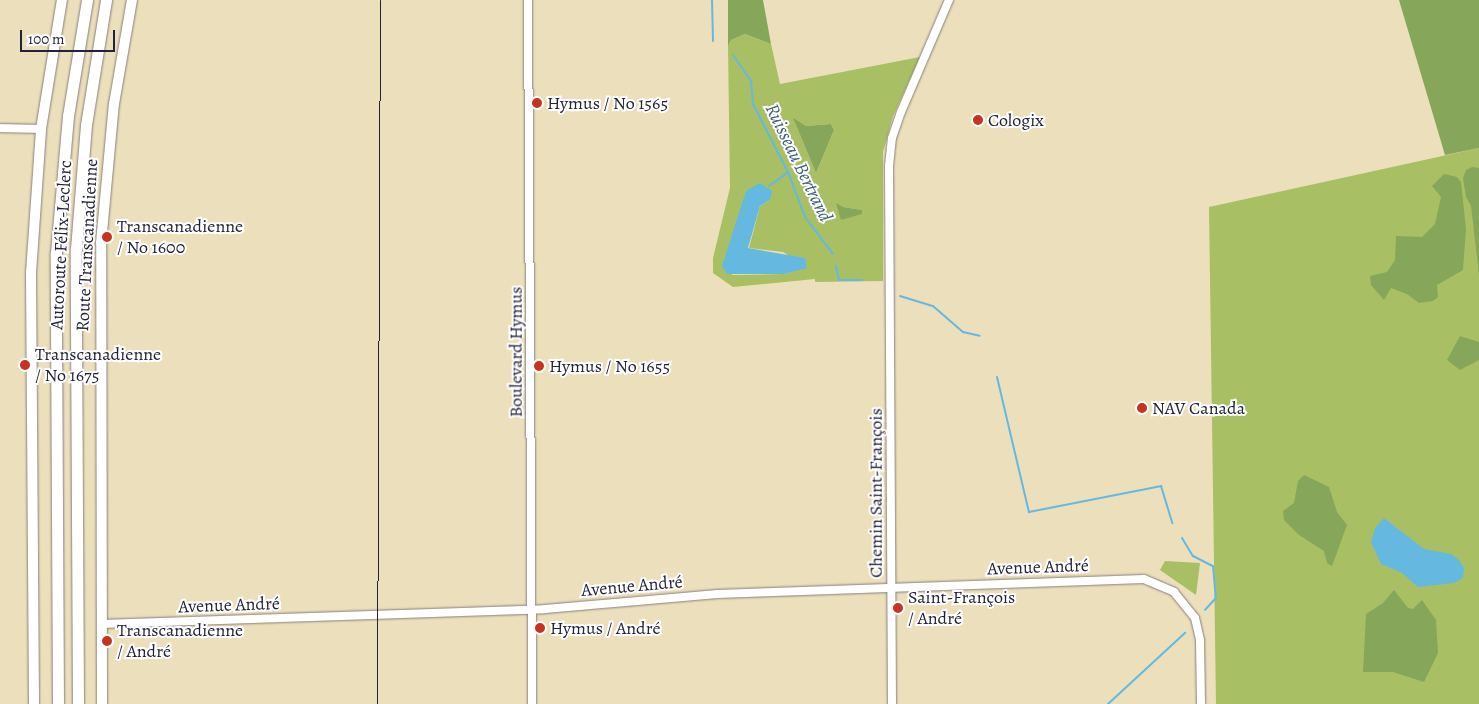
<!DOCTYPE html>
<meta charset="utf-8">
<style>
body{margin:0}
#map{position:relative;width:1479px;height:704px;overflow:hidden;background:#ecdfbc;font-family:Alegreya,serif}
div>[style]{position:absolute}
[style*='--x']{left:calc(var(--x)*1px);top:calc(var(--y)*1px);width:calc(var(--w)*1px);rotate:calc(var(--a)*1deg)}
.green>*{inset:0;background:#a8bf64}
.forest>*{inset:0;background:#86a65a}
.water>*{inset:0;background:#65b9e1}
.stream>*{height:2px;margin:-1px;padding:0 1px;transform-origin:1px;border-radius:1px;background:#65b9e1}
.roads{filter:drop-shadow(0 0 1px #87807c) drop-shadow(0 0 1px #87807c)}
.minor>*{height:8px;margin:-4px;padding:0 4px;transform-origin:4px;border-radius:4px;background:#fff}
.major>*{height:10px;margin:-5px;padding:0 5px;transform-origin:5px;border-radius:5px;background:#fff}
.highway>*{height:11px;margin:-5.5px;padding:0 5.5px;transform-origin:5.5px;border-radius:5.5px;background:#fff}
.tram>*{height:1px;margin:-0.5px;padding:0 0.5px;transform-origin:0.5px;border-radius:0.5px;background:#22223b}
.dots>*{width:14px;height:14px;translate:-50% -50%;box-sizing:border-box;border:2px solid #fff;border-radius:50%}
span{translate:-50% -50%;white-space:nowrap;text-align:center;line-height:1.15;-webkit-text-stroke:4px #fff;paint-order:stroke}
.poi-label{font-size:18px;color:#22223b}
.left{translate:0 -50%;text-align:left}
.street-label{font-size:18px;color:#22223b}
.water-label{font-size:19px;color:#3d5e7d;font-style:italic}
.scale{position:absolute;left:20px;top:30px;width:95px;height:22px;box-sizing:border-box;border:2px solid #22223b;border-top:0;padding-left:6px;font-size:15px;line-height:18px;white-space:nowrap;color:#22223b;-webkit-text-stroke:4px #fff;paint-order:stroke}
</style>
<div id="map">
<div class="green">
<div style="clip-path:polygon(evenodd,745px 34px,771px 44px,780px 84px,920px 57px,893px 116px,883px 152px,883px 281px,815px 282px,815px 279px,733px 287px,713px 273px,713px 258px,730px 188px,728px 46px,731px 40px,745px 34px,794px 120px,806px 126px,831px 124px,834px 130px,816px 173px,794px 120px,745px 34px,760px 183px,770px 200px,760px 206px,749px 248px,783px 252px,807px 267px,784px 274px,732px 275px,760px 183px,745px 34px,843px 207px,862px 210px,841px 220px,843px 207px)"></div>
<div style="clip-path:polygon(1479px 148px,1479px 704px,1216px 704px,1209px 207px)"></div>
<div style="clip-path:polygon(1165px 561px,1200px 563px,1196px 595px,1160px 570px)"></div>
</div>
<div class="forest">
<div style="clip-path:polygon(728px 0,763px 0,771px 44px,745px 34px,731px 40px,728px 46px)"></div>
<div style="clip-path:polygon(1399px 0,1479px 0,1479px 148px,1445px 155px)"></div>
<div style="clip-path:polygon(793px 118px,806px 126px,831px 124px,834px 130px,816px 173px)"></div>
<div style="clip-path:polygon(1472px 167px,1479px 168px,1479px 274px,1471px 206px,1466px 197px,1463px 178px,1466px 170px)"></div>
<div style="clip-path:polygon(1444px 174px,1457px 177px,1461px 182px,1466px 229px,1463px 270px,1437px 285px,1438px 297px,1433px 301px,1419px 303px,1407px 294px,1391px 288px,1384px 300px,1371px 285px,1370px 276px,1387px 272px,1395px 260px,1396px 236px,1422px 237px,1435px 224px,1441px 197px,1432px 186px)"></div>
<div style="clip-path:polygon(836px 203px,843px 207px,862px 210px,862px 214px,841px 220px)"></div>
<div style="clip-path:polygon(1460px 336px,1479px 342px,1479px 360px,1460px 370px,1447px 360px)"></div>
<div style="clip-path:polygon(1304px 475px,1329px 487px,1337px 512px,1347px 525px,1332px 566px,1327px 563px,1324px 551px,1299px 535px,1284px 520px,1283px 511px,1294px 503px,1298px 481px)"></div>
<div style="clip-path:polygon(1394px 590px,1408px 608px,1413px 609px,1422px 600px,1436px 620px,1438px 653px,1424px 682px,1393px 672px,1363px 672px,1366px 614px,1383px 603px)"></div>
</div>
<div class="water">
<div style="clip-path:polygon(760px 183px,772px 191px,770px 200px,760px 206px,748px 248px,805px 258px,807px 268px,784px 274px,727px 274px,722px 266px,746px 191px)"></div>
<div style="clip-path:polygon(1384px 518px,1424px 549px,1451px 554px,1458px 559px,1464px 568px,1463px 578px,1454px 583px,1418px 587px,1402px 573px,1381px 564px,1371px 542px,1375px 528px)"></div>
</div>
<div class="stream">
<div style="--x:712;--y:0;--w:41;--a:88.6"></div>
<div style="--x:733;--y:55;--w:32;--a:55"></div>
<div style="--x:751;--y:81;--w:23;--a:85"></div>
<div style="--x:753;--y:104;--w:76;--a:62.8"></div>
<div style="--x:788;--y:172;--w:48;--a:69.3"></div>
<div style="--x:805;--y:217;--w:46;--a:52.9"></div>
<div style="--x:769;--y:186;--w:22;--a:-36"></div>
<div style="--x:836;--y:266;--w:14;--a:78"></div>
<div style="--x:839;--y:280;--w:23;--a:0"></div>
<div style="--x:900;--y:296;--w:34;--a:17"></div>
<div style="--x:933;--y:306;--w:40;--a:41"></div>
<div style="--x:963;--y:332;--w:17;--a:13"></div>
<div style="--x:997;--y:377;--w:139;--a:76.7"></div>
<div style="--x:1029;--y:512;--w:135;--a:-11.1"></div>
<div style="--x:1161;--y:486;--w:39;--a:73"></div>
<div style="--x:1182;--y:538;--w:21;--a:59"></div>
<div style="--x:1193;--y:556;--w:22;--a:27"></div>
<div style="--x:1213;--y:566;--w:32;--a:85"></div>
<div style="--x:1216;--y:598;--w:16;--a:133"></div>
<div style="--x:1108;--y:704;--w:105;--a:-42.7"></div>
</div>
<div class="roads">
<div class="minor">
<div style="--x:528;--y:0;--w:704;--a:89.67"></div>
<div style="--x:0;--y:128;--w:41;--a:1.4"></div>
<div style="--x:101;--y:624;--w:444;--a:-1.9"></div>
<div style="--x:545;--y:609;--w:173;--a:-5"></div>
<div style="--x:717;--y:594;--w:427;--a:-2"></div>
<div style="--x:1144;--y:579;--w:33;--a:23"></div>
<div style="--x:1174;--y:592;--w:33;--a:51"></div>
<div style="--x:1195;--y:618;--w:23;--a:77"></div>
<div style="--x:1200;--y:640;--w:64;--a:89.1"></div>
<div style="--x:892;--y:704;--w:538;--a:-90.32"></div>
<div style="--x:889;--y:166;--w:28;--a:-84"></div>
<div style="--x:892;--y:138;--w:28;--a:-71"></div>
<div style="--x:901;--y:112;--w:122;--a:-66.8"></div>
</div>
<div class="major">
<div style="--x:34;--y:704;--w:431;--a:-90.4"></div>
<div style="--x:31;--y:273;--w:144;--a:-86"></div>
<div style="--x:41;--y:129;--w:131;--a:-80.8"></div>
<div style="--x:102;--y:704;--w:461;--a:-90.1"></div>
<div style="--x:101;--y:243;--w:140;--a:-84.7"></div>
<div style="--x:114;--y:104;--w:106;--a:-80.2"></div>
</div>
<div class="highway">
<div style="--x:58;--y:704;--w:451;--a:-90.3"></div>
<div style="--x:56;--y:253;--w:138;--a:-85"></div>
<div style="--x:68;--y:116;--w:118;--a:-80.7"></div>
<div style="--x:78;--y:704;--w:455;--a:-90.3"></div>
<div style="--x:76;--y:249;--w:124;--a:-85.4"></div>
<div style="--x:86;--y:125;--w:127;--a:-80.9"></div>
</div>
</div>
<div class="tram">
<div style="--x:377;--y:704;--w:704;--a:-89.76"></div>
</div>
<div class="dots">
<div style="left:537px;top:103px;background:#c8321e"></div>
<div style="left:978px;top:120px;background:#c8321e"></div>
<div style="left:107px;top:237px;background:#c8321e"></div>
<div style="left:25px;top:365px;background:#c8321e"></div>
<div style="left:539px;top:366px;background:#c8321e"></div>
<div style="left:1142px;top:408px;background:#c8321e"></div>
<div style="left:898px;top:608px;background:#c8321e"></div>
<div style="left:540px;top:628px;background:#c8321e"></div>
<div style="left:107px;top:641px;background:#c8321e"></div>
</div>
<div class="poi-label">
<span class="left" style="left:547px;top:103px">Hymus / No 1565</span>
<span class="left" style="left:988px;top:120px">Cologix</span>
<span class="left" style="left:117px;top:237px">Transcanadienne<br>/ No 1600</span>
<span class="left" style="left:35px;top:365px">Transcanadienne<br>/ No 1675</span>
<span class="left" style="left:549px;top:366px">Hymus / No 1655</span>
<span class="left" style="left:1152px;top:408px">NAV Canada</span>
<span class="left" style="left:908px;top:608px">Saint-François<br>/ André</span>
<span class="left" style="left:550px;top:628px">Hymus / André</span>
<span class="left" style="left:117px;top:641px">Transcanadienne<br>/ André</span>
</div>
<div class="street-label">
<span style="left:61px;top:245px;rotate:-87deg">Autoroute Félix-Leclerc</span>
<span style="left:87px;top:245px;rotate:-87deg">Route Transcanadienne</span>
<span style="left:516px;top:352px;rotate:-90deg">Boulevard Hymus</span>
<span style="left:876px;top:493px;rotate:-90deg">Chemin Saint-François</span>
<span style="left:1038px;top:567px;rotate:-2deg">Avenue André</span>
<span style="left:632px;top:586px;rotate:-5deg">Avenue André</span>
<span style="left:229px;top:605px;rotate:-2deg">Avenue André</span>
</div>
<div class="water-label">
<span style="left:798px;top:163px;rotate:64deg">Ruisseau Bertrand</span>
</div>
<div class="scale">100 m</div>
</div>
